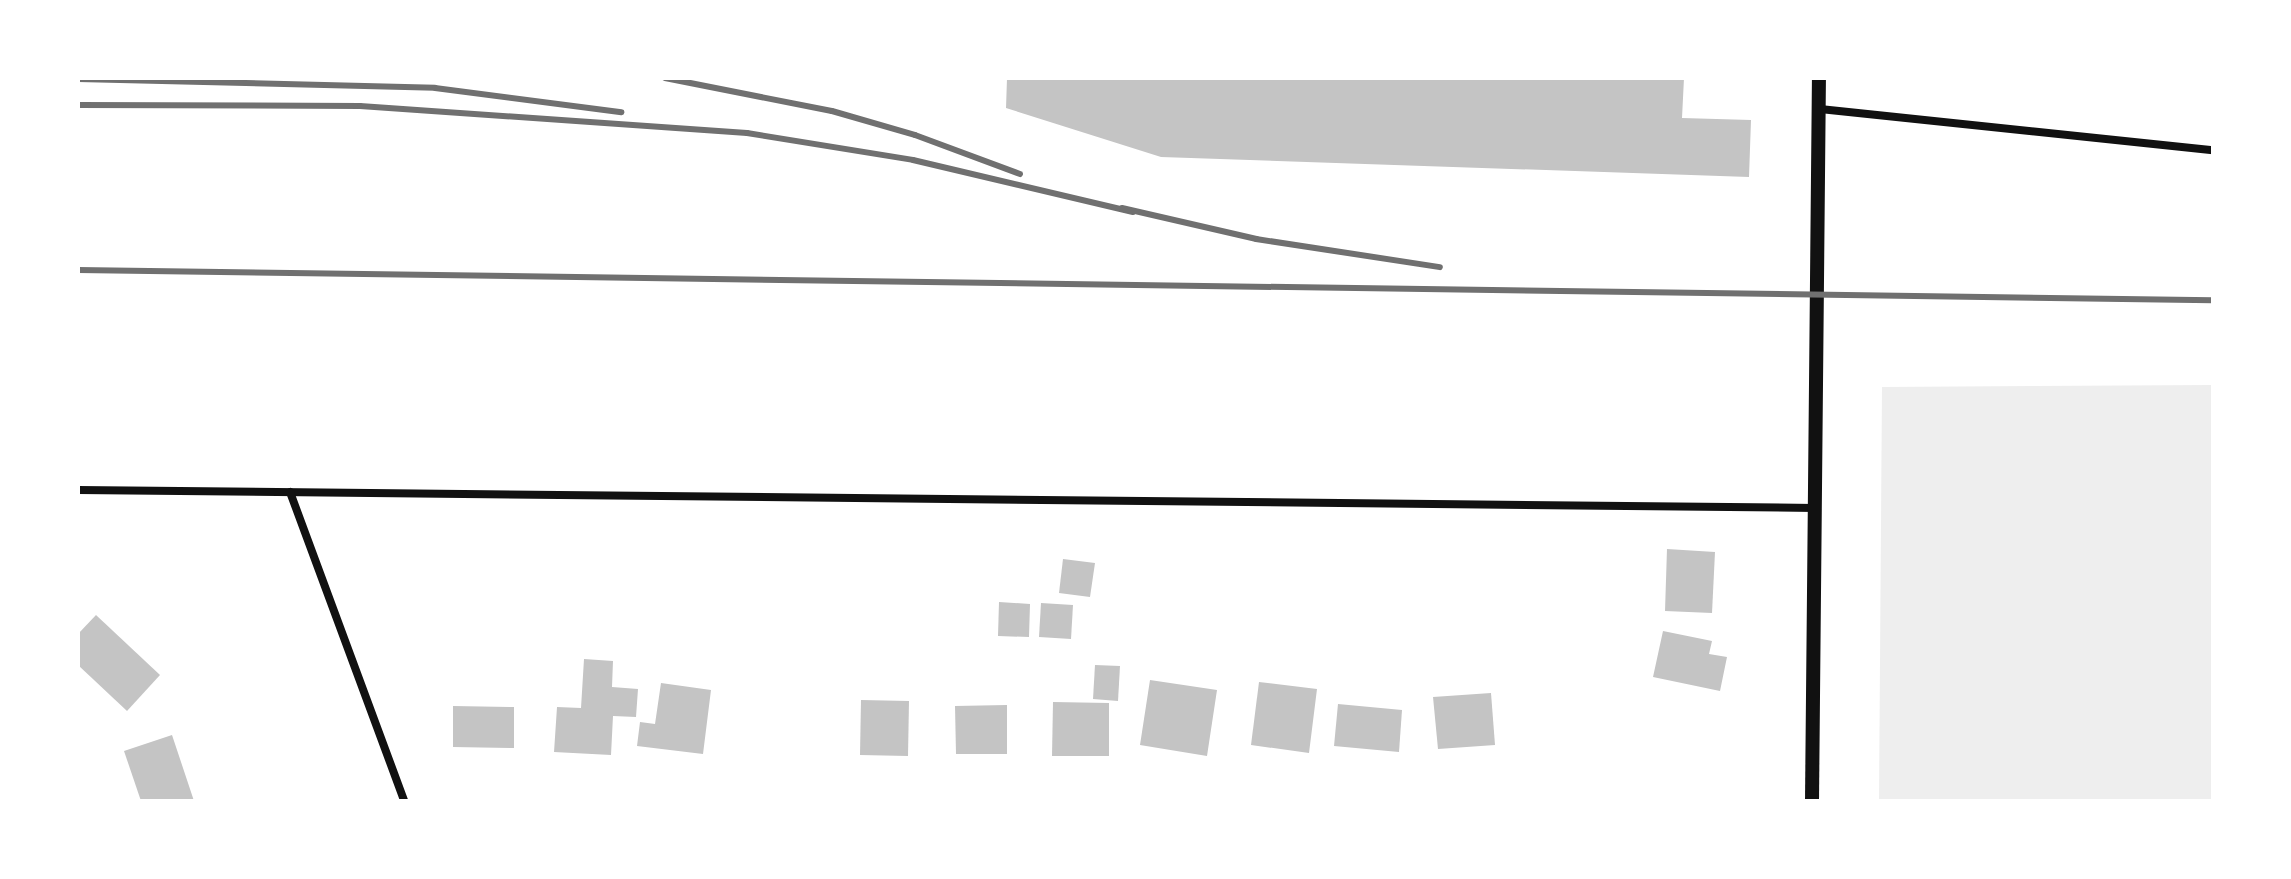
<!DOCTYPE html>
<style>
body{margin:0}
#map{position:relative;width:2291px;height:879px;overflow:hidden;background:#fff;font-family:"DejaVu Sans",sans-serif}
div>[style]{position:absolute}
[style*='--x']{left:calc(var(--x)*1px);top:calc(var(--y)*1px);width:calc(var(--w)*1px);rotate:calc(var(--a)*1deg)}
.green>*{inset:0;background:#eee}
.building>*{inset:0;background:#c4c4c4}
.minor>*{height:8px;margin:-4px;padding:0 4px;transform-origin:4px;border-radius:4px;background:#111}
.tertiary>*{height:14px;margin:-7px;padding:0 7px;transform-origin:7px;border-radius:7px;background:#111}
.rail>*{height:6px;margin:-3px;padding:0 3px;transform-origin:3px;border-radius:3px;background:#707070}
span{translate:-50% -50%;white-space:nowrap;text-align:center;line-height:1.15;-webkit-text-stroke:6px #fff;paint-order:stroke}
.frame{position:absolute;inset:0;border:80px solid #fff;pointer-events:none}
</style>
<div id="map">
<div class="green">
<div style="clip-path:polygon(2213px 385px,2213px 801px,1879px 801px,1882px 387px)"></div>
</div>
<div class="building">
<div style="clip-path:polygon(1007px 78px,1684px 78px,1682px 118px,1751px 120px,1749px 177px,1161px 157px,1006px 108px)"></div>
<div style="clip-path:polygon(1667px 549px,1715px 552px,1712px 613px,1665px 611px)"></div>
<div style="clip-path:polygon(1063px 559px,1095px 563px,1090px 597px,1059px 593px)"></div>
<div style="clip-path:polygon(999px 602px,1030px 604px,1029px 637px,998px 636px)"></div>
<div style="clip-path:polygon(1041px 603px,1073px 605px,1071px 639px,1039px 637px)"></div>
<div style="clip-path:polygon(96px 615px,160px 675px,127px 711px,78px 665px,78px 634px)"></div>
<div style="clip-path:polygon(1663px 631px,1712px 641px,1709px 654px,1727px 657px,1720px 691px,1653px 677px)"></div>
<div style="clip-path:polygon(584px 659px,613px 661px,612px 687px,638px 689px,636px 717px,613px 716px,611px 755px,554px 752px,557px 707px,581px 708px)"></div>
<div style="clip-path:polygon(1095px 665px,1120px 666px,1118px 701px,1093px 699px)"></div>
<div style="clip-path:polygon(1150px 680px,1217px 690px,1207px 756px,1140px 745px)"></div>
<div style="clip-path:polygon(1259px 682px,1317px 689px,1309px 753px,1251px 745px)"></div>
<div style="clip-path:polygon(661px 683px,711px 690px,703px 754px,637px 746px,640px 722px,655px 724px)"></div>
<div style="clip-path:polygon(1491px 693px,1495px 745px,1438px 749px,1433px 697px)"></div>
<div style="clip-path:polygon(861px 700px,909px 701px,908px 756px,860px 755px)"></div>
<div style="clip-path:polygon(1053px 702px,1109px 703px,1109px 756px,1052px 756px)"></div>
<div style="clip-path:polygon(1338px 704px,1402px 710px,1399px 752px,1334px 746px)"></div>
<div style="clip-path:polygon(1007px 705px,1007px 754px,956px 754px,955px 706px)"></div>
<div style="clip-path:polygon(453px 706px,514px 707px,514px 748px,453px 747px)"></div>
<div style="clip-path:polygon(172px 735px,194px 801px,141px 801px,124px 751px)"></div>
</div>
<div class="minor">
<div style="--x:1820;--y:109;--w:395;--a:6"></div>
<div style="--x:78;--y:490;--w:1737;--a:0.59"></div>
<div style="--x:290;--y:492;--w:329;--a:69.7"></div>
</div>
<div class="tertiary">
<div style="--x:1812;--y:801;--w:723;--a:-89.45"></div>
</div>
<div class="rail">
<div style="--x:665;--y:78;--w:170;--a:11.2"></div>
<div style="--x:832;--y:111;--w:86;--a:16.1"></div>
<div style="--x:915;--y:135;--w:112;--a:20.4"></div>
<div style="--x:78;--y:79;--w:357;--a:1.4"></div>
<div style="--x:435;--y:88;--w:188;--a:7.4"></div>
<div style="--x:78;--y:105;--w:282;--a:0.2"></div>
<div style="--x:360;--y:106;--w:388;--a:4"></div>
<div style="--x:747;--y:133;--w:168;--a:9.2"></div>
<div style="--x:913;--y:160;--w:226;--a:13.3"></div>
<div style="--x:1122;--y:208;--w:138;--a:13"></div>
<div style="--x:1256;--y:239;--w:186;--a:8.7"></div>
<div style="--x:78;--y:270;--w:2135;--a:0.81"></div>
</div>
<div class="frame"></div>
</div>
